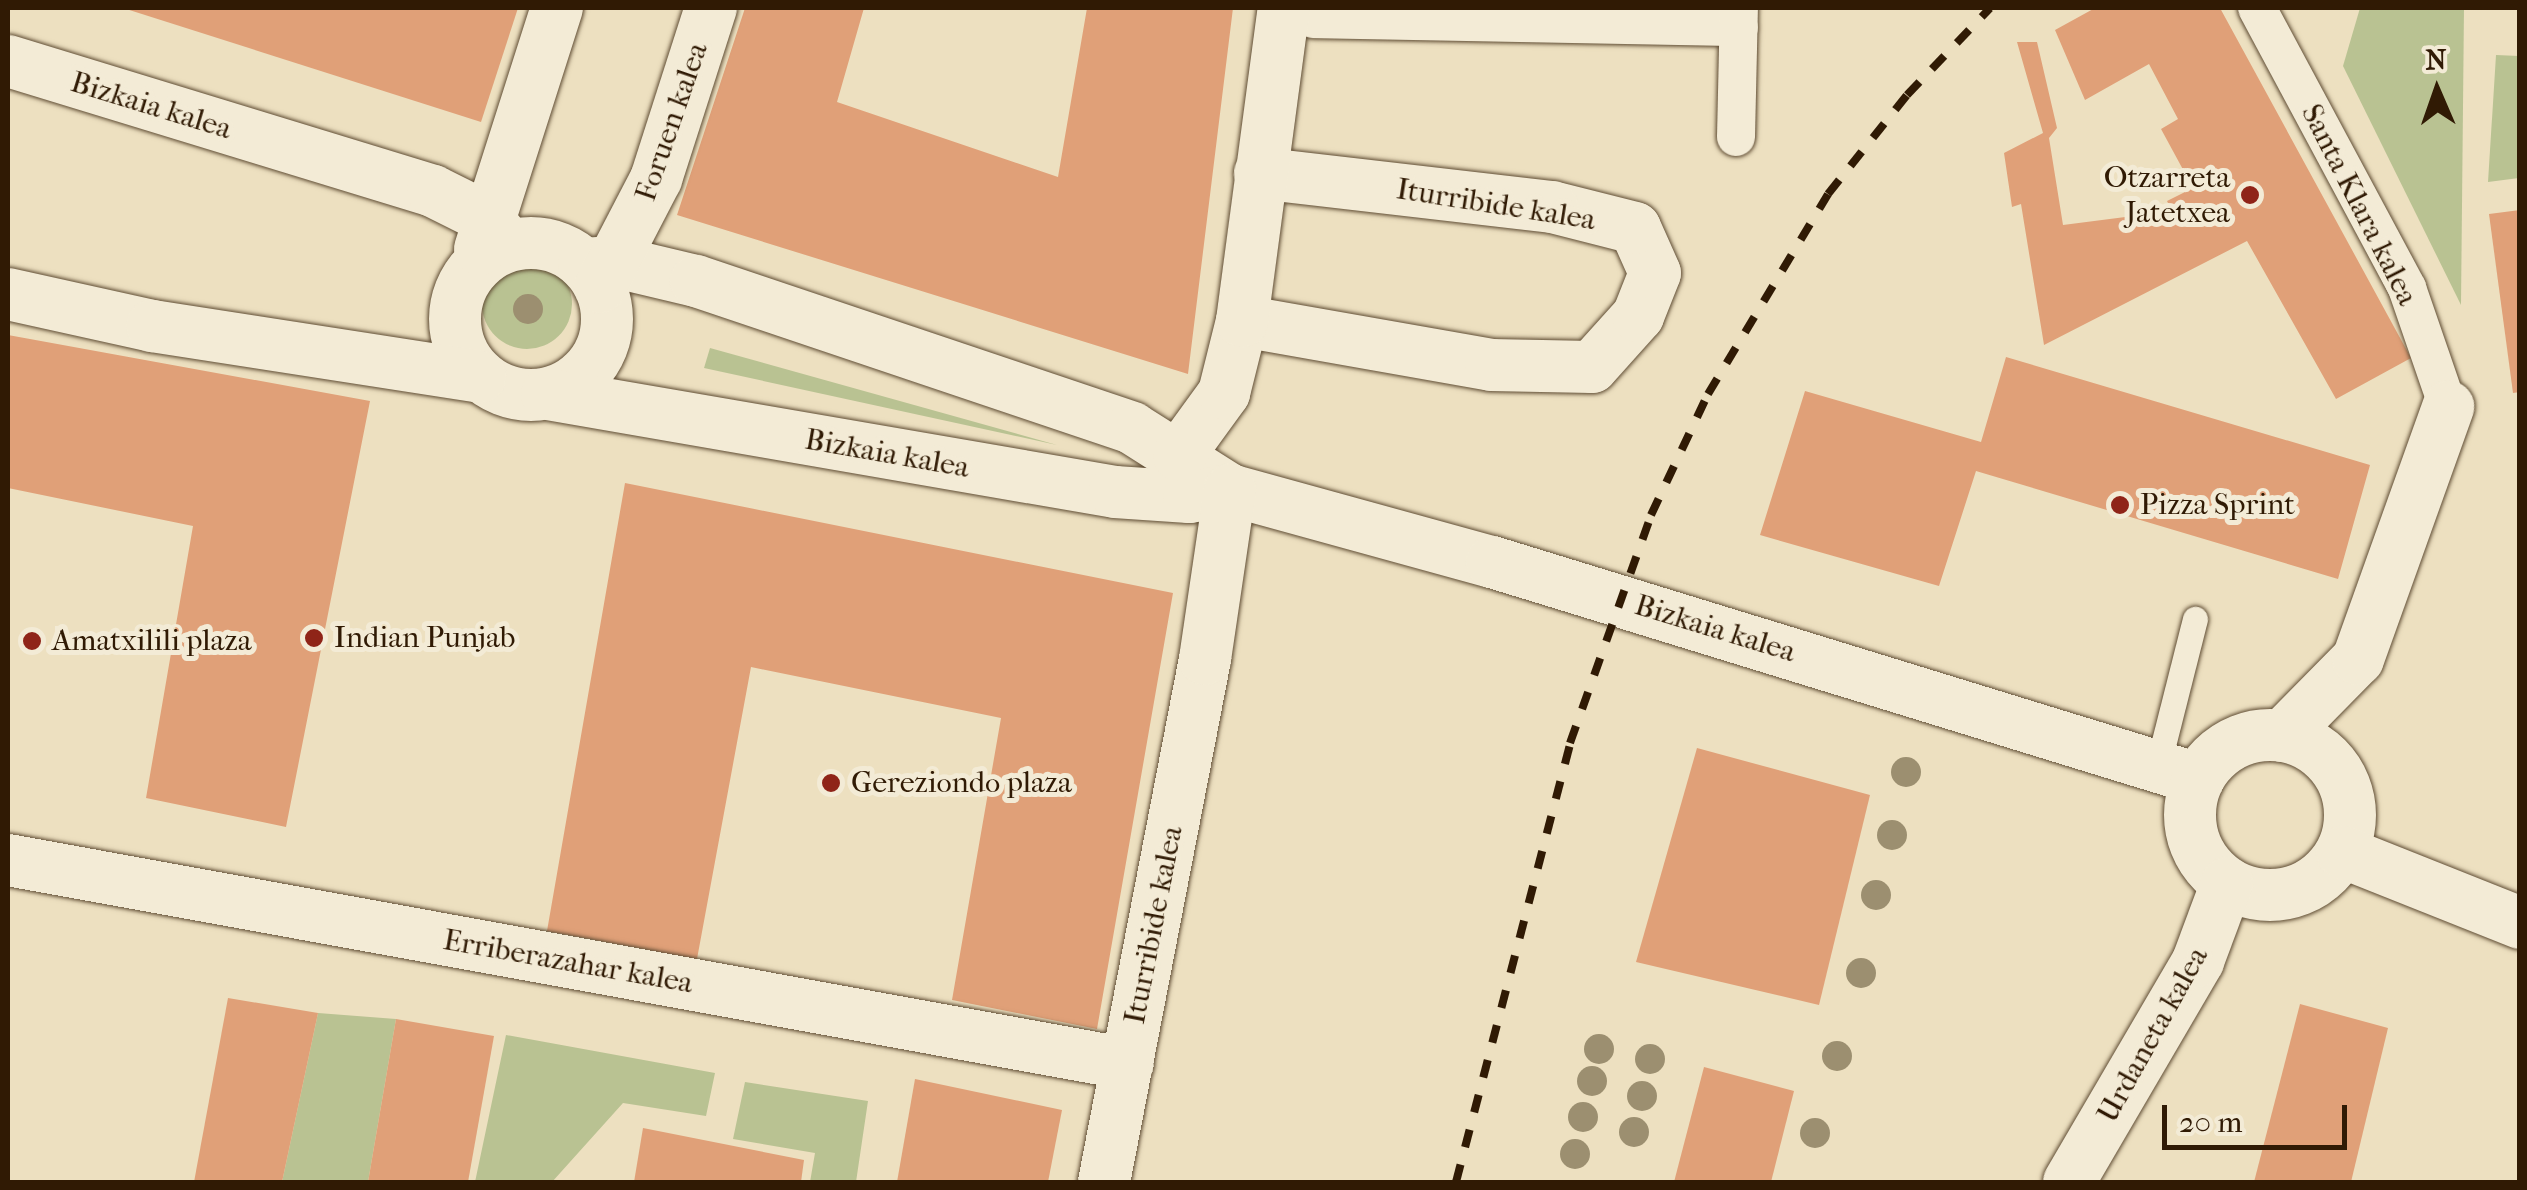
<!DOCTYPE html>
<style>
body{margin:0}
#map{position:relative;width:2527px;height:1190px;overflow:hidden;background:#ede0c0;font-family:"IM FELL French Canon",serif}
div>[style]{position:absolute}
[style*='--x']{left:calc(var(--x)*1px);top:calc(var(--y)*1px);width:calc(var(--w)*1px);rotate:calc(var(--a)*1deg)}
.green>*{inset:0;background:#b9c292}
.round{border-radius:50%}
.building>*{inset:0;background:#e0a078}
.roads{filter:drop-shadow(0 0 2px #5f4c33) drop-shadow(0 0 2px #5f4c33)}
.service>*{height:25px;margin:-12.5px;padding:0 12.5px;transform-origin:12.5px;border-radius:12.5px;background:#f3ebd6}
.pedestrian>*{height:38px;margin:-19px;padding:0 19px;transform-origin:19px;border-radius:19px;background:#f3ebd6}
.minor>*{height:52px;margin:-26px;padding:0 26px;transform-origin:26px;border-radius:26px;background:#f3ebd6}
.minor>.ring{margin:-26px;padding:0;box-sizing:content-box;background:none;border:52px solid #f3ebd6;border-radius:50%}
.rail>*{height:8px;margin-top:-4px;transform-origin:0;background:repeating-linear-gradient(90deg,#301a04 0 18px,transparent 0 36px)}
.trees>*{width:30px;height:30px;margin:-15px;border-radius:50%;background:#9c8f70}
.dots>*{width:28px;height:28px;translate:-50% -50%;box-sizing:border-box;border:5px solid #f3ebd6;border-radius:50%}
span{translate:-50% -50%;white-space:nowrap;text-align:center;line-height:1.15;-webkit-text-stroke:10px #f3ebd6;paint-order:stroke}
.street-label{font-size:30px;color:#301a04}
.poi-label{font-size:30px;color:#301a04}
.right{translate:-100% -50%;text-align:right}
.left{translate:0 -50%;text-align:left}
.frame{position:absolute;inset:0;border:10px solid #301a04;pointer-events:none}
.north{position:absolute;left:2387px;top:40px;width:100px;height:100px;-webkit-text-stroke:8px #f3ebd6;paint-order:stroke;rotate:358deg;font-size:28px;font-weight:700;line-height:40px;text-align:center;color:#301a04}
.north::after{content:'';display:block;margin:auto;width:35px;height:45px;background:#301a04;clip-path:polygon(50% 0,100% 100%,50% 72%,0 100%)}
.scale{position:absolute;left:2162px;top:1105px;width:185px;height:45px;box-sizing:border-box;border:5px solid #301a04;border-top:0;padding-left:12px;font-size:30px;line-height:35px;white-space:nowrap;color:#301a04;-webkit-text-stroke:8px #f3ebd6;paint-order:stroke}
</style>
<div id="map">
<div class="green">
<div style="clip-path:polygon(2360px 8px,2464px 8px,2461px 305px,2343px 66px)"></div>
<div style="clip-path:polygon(2496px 55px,2519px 56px,2519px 178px,2488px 182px)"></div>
<div class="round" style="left:482px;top:259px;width:90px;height:90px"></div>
<div style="clip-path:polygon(710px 348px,1057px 445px,704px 368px)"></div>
<div style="clip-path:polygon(318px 1013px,396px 1019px,368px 1182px,282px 1182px)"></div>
<div style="clip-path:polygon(506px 1035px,715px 1073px,706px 1116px,623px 1103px,552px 1182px,475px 1182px)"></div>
<div style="clip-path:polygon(745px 1082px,868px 1101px,856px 1182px,810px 1182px,815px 1153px,733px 1139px)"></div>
</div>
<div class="building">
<div style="clip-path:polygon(123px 8px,518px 8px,481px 122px)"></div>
<div style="clip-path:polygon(745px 8px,864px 8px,837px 102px,1058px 177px,1087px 8px,1233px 8px,1188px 374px,677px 215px)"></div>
<div style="clip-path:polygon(2095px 8px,2220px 8px,2411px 358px,2336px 399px,2247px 241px,2044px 345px,2021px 204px,2012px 207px,2004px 153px,2043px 133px,2017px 42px,2037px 42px,2057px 128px,2049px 138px,2063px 225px,2172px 211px,2167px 201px,2193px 188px,2161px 129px,2178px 119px,2149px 64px,2085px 100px,2055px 30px)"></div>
<div style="clip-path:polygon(2520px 210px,2520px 392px,2513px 393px,2489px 214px)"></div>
<div style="clip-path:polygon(8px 335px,370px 401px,286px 827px,146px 798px,193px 526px,8px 488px)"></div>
<div style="clip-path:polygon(2006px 357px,2370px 465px,2338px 579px,1976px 471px,1939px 586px,1760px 535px,1805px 391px,1981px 442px)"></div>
<div style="clip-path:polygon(625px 483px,1173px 593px,1097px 1029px,952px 1000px,1001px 718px,751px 667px,697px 959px,547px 931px)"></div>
<div style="clip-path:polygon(1697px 748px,1870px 795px,1819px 1005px,1636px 962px)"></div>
<div style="clip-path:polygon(228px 998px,318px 1013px,282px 1182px,194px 1182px)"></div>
<div style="clip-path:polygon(2300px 1004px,2388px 1028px,2351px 1182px,2254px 1182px)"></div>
<div style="clip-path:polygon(396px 1019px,494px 1036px,468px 1182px,368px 1182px)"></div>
<div style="clip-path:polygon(1704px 1067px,1794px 1091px,1771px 1182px,1674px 1182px)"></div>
<div style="clip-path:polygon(915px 1079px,1062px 1110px,1048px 1182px,897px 1182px)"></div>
<div style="clip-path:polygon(643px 1128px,804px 1160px,801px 1182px,634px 1182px)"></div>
</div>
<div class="roads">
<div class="service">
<div style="--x:2157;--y:769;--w:155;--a:-75.8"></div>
</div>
<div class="pedestrian">
<div style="--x:2257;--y:8;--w:318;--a:61.8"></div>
<div style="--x:2407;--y:288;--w:126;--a:71"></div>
<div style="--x:1313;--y:19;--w:426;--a:1.1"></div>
<div style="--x:1736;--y:137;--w:129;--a:-88.7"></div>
</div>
<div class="minor">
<div style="--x:8;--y:61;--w:444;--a:17"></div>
<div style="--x:433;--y:191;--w:60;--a:26.6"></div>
<div style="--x:487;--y:218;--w:35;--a:51"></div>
<div class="ring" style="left:455px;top:243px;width:100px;height:100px"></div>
<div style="--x:480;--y:249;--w:253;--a:-72.3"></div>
<div style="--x:584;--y:264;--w:32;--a:-4"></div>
<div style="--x:616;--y:262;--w:82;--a:13.4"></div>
<div style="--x:696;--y:281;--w:460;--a:18.6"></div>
<div style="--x:1132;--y:428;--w:116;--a:32.3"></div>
<div style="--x:1230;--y:490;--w:272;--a:15.4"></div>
<div style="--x:1492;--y:562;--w:739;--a:17.09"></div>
<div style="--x:600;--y:287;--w:122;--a:-62.6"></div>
<div style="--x:656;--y:179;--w:180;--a:-72.2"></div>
<div style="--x:8;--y:294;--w:148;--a:12.5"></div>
<div style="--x:152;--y:326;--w:332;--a:8.8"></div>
<div style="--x:1242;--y:321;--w:253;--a:10"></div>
<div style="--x:1491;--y:365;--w:101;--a:1.1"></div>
<div style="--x:1592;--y:367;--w:69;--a:-48"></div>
<div style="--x:1638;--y:316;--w:46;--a:-68.4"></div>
<div style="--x:1655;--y:273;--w:49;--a:-114"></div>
<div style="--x:1635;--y:228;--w:86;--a:-165.8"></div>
<div style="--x:1552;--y:207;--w:294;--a:-173.4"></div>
<div style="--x:547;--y:394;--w:576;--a:9.79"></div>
<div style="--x:1115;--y:492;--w:74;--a:3.9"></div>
<div style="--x:1189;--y:497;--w:42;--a:-9.7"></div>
<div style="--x:1179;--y:455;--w:77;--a:-54"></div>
<div style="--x:1224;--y:393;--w:74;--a:-76"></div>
<div style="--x:1242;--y:321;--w:316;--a:-82.4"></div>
<div class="ring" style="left:2190px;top:735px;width:108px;height:108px"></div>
<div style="--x:2282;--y:736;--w:108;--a:-45.4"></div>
<div style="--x:2358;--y:659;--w:268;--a:-70.3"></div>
<div style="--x:2342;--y:852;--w:192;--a:21.7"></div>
<div style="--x:8;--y:860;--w:1138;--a:10.32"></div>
<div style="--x:1104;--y:1182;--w:533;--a:-79.07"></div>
<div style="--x:1205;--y:659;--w:171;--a:-81.6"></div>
<div style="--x:2069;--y:1182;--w:256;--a:-59.7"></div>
<div style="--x:2198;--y:961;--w:83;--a:-69.6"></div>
</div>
</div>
<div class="rail">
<div style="--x:1456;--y:1182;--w:454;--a:-75.4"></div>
<div style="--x:1570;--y:743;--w:242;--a:-70.4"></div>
<div style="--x:1651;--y:515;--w:134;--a:-64.8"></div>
<div style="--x:1708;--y:394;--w:233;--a:-59"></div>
<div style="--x:1828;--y:194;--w:127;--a:-51.4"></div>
<div style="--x:1907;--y:95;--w:120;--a:-46.3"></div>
</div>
<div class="trees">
<div style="left:528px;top:309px"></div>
<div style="left:1906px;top:772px"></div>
<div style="left:1892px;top:835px"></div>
<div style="left:1876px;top:895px"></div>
<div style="left:1861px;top:973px"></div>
<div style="left:1599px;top:1049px"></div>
<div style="left:1837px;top:1056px"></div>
<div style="left:1650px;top:1059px"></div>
<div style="left:1592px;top:1081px"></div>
<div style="left:1642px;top:1096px"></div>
<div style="left:1583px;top:1117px"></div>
<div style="left:1634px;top:1132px"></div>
<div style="left:1815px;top:1133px"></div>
<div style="left:1575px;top:1154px"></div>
</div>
<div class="dots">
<div style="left:2250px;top:195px;background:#8f2418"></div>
<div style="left:2120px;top:505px;background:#8f2418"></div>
<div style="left:314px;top:638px;background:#8f2418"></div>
<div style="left:32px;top:641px;background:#8f2418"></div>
<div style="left:831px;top:783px;background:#8f2418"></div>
</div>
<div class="street-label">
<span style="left:151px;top:106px;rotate:17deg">Bizkaia kalea</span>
<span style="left:672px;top:122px;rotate:-71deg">Foruen kalea</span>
<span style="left:1496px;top:205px;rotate:9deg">Iturribide kalea</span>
<span style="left:2359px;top:205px;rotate:63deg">Santa Klara kalea</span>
<span style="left:887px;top:454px;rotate:10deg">Bizkaia kalea</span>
<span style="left:1715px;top:629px;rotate:17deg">Bizkaia kalea</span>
<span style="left:1154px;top:925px;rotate:-79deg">Iturribide kalea</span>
<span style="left:568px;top:962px;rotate:10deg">Erriberazahar kalea</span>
<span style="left:2153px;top:1035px;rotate:-61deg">Urdaneta kalea</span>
</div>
<div class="poi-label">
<span class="right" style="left:2230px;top:195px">Otzarreta<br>Jatetxea</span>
<span class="left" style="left:2140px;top:505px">Pizza Sprint</span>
<span class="left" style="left:334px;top:638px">Indian Punjab</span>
<span class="left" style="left:52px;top:641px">Amatxilili plaza</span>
<span class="left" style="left:851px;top:783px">Gereziondo plaza</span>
</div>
<div class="frame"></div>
<div class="north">N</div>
<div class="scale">20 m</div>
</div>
